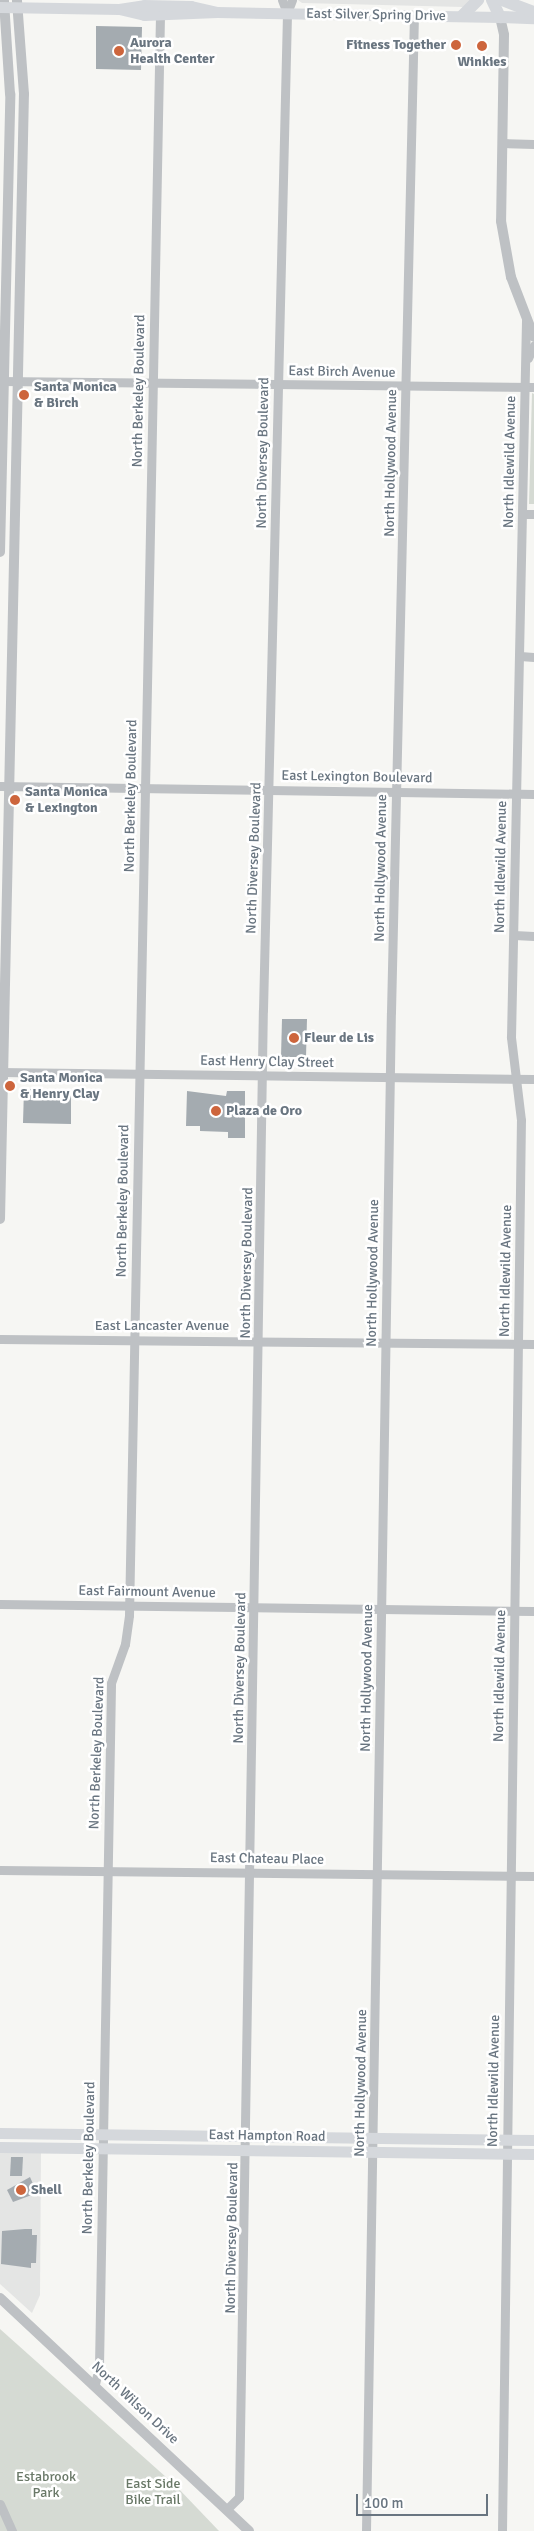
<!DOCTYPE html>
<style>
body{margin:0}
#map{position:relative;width:534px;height:2531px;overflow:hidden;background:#f6f6f3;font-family:Signika,sans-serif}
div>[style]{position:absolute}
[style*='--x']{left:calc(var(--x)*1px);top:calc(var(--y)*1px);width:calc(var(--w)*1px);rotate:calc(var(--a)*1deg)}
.built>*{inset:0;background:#e4e5e4}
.green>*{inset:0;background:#d5dad3}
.building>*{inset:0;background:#a4abb0}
.minor>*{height:9px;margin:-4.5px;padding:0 4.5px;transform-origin:4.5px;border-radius:4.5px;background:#bec1c4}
.tertiary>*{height:10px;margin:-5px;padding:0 5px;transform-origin:5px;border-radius:5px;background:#bec1c4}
.secondary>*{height:11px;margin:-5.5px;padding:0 5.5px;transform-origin:5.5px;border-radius:5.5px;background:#d5d8dc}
.primary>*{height:12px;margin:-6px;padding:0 6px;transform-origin:6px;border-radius:6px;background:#d5d8dc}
.dots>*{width:14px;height:14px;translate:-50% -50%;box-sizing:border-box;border:2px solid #fff;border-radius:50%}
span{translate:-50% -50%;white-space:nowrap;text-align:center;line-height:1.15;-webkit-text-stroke:5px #fff;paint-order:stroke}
.street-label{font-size:14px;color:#697580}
.poi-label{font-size:14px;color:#697580;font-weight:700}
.left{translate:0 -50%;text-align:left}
.right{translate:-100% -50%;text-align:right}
.park-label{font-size:14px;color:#697867}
.scale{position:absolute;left:356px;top:2494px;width:132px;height:22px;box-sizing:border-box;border:2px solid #697580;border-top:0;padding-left:6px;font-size:15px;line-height:18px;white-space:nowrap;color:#697580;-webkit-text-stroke:4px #fff;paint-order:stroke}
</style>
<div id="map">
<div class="built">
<div style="clip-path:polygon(298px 0,474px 0,463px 7px,302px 3px)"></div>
<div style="clip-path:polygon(41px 2150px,40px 2295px,32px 2313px,0 2284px,0 2151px)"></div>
</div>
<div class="green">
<div style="clip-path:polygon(532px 393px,534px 394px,534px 504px,529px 504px)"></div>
<div style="clip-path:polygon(0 2329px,176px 2486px,219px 2531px,0 2531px)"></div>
</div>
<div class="building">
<div style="clip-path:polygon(96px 26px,142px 27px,141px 70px,96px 69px)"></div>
<div style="clip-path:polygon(282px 1019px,307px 1019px,306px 1057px,281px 1057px)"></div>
<div style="clip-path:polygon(24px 1089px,71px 1090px,71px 1124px,23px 1123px)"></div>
<div style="clip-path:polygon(187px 1091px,226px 1096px,227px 1091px,245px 1091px,245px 1138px,228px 1138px,228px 1132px,200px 1131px,200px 1126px,186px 1126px)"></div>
<div style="clip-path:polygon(11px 2157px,23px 2157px,22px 2176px,10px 2176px)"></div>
<div style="clip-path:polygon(30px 2177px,37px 2193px,13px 2202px,7px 2190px)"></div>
<div style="clip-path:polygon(25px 2229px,32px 2229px,32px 2235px,37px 2235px,36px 2263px,31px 2263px,31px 2268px,1px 2264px,2px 2231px)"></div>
</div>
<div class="minor">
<div style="--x:282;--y:0;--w:14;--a:69"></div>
<div style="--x:503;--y:143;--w:31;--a:2"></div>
<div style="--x:528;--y:358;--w:14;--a:-65"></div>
<div style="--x:0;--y:381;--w:534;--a:0.64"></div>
<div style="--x:522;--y:514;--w:12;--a:0"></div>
<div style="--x:520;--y:656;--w:14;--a:4"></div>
<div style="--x:0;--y:786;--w:534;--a:0.86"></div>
<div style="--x:514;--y:935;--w:20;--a:3"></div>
<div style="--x:0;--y:1072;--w:534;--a:0.75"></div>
<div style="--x:0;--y:1339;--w:534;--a:0.54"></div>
<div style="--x:0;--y:1604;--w:534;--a:0.75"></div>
<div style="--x:0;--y:1870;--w:534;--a:0.64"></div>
<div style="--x:95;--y:2384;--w:18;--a:-77"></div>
<div style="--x:99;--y:2366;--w:683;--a:-88.99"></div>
<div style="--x:111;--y:1683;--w:41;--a:-70.3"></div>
<div style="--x:125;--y:1644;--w:29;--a:-82"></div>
<div style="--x:129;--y:1615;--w:1600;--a:-88.89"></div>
<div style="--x:0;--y:2504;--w:30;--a:66"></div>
<div style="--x:227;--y:2509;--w:17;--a:-45"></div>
<div style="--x:239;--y:2497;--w:1487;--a:-89.08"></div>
<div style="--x:263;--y:1010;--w:997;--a:-88.62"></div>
<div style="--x:287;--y:13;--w:14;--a:-69"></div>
<div style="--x:366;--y:2531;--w:1519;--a:-89.06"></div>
<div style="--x:391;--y:1012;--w:997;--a:-88.68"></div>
<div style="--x:502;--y:2531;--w:1411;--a:-89.23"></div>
<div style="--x:521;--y:1120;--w:84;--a:-96.9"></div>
<div style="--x:511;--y:1037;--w:717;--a:-88.8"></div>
</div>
<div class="tertiary">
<div style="--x:500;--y:17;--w:18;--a:77"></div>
<div style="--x:504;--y:35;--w:186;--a:90.9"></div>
<div style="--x:501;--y:221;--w:57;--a:79.9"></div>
<div style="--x:511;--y:277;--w:64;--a:69"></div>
<div style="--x:0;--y:552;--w:458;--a:-88.7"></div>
<div style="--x:10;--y:94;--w:94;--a:-93.7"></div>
<div style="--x:0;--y:1219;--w:1125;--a:-88.78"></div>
<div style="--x:24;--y:94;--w:94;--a:-94.3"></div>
<div style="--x:0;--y:2298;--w:341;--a:43.1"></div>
</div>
<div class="secondary">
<div style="--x:0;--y:7;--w:119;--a:1"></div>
<div style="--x:119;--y:9;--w:26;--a:13"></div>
<div style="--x:144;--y:15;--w:73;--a:-2.4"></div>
<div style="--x:119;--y:9;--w:25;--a:-9"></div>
<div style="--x:144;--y:5;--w:47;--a:1.2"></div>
<div style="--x:191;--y:6;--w:27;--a:13"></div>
<div style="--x:217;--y:12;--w:283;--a:1"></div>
<div style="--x:0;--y:2133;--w:534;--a:0.75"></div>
<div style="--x:0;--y:2147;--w:534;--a:0.75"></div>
</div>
<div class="primary">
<div style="--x:492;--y:0;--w:19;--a:65"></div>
<div style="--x:500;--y:17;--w:34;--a:2"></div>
<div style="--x:502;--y:0;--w:34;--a:21"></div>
<div style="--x:462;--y:16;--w:23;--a:-45"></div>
</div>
<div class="dots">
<div style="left:456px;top:45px;background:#cd653c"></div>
<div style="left:482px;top:46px;background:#cd653c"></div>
<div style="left:119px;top:51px;background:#cd653c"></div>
<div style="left:24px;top:395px;background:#cd653c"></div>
<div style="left:15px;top:800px;background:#cd653c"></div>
<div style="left:294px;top:1038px;background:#cd653c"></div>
<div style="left:10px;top:1086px;background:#cd653c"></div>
<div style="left:216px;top:1111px;background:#cd653c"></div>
<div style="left:21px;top:2190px;background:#cd653c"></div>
</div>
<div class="street-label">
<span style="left:376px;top:15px;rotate:1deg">East Silver Spring Drive</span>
<span style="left:342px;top:372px;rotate:1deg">East Birch Avenue</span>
<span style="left:139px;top:391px;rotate:-89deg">North Berkeley Boulevard</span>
<span style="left:263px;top:453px;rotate:-89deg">North Diversey Boulevard</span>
<span style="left:510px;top:462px;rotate:-89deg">North Idlewild Avenue</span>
<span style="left:391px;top:463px;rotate:-89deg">North Hollywood Avenue</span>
<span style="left:357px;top:777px;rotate:1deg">East Lexington Boulevard</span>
<span style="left:131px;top:796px;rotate:-89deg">North Berkeley Boulevard</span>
<span style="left:254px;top:858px;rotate:-88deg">North Diversey Boulevard</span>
<span style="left:501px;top:867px;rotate:-89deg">North Idlewild Avenue</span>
<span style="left:381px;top:868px;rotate:-89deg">North Hollywood Avenue</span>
<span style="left:267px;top:1062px;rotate:1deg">East Henry Clay Street</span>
<span style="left:123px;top:1201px;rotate:-89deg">North Berkeley Boulevard</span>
<span style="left:247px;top:1263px;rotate:-89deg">North Diversey Boulevard</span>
<span style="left:506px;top:1271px;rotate:-89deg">North Idlewild Avenue</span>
<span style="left:373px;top:1273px;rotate:-89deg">North Hollywood Avenue</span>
<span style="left:162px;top:1326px">East Lancaster Avenue</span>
<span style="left:147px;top:1592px;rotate:1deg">East Fairmount Avenue</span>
<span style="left:240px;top:1668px;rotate:-89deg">North Diversey Boulevard</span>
<span style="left:500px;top:1676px;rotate:-89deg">North Idlewild Avenue</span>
<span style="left:367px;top:1678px;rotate:-89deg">North Hollywood Avenue</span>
<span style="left:97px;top:1753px;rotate:-88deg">North Berkeley Boulevard</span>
<span style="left:267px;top:1859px;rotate:1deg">East Chateau Place</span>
<span style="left:494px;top:2081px;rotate:-89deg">North Idlewild Avenue</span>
<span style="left:361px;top:2083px;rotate:-89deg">North Hollywood Avenue</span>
<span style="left:267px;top:2136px;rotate:1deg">East Hampton Road</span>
<span style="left:89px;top:2158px;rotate:-89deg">North Berkeley Boulevard</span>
<span style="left:232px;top:2238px;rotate:-89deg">North Diversey Boulevard</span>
<span style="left:135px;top:2403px;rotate:43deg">North Wilson Drive</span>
</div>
<div class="poi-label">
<span class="left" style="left:130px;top:51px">Aurora<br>Health Center</span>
<span class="right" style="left:446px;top:45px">Fitness Together</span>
<span style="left:482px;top:62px">Winkies</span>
<span class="left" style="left:34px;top:395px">Santa Monica<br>&amp; Birch</span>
<span class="left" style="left:25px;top:800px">Santa Monica<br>&amp; Lexington</span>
<span class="left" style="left:304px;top:1038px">Fleur de Lis</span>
<span class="left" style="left:20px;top:1086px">Santa Monica<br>&amp; Henry Clay</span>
<span class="left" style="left:226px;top:1111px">Plaza de Oro</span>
<span class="left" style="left:31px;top:2190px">Shell</span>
</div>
<div class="park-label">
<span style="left:46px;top:2485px">Estabrook<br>Park</span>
<span style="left:153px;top:2492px">East Side<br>Bike Trail</span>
</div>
<div class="scale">100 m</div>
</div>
